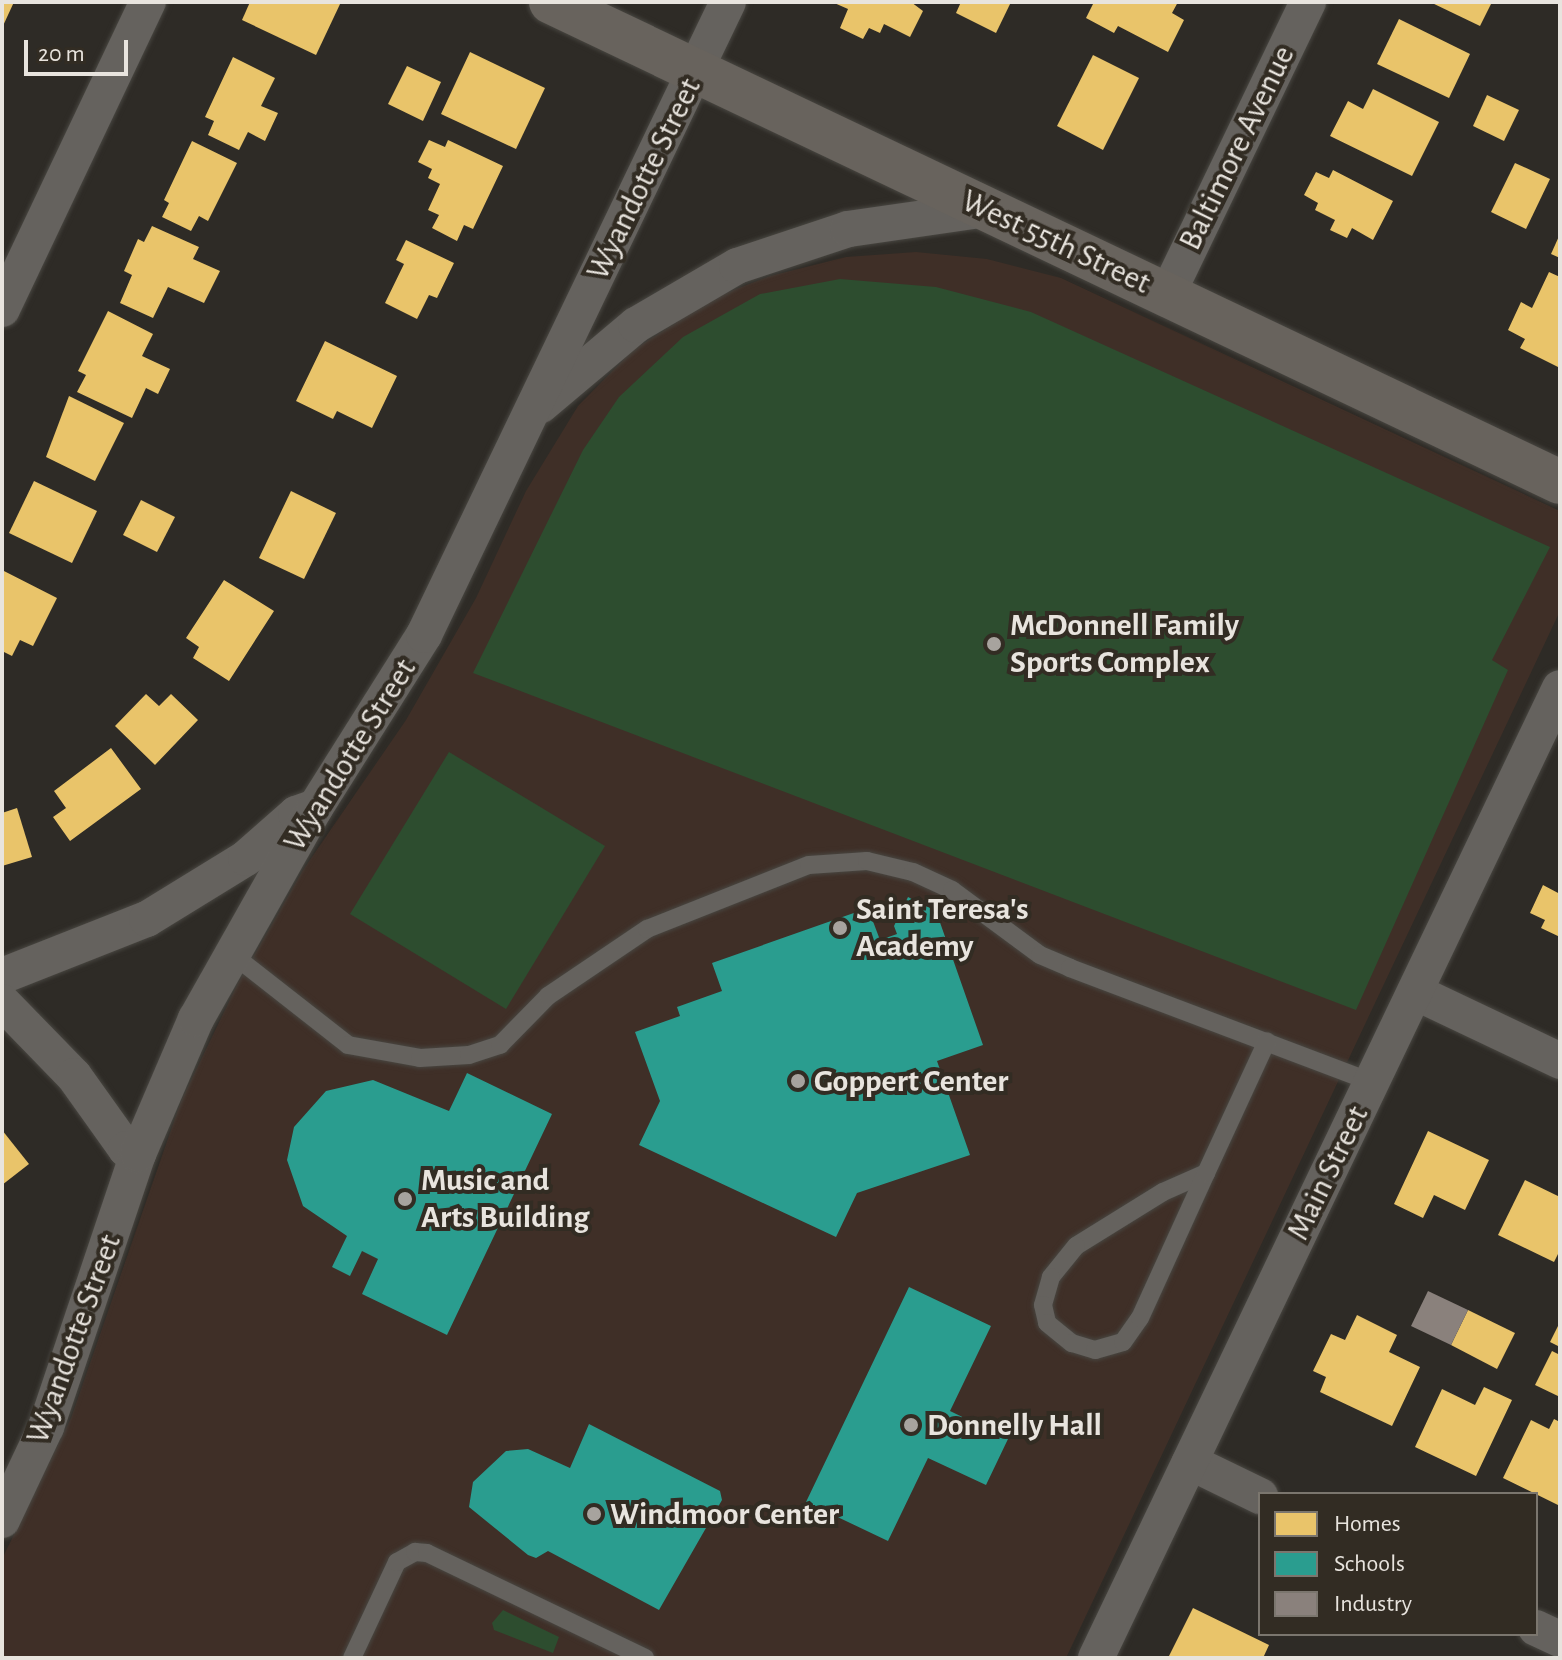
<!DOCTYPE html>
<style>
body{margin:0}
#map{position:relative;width:1562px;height:1660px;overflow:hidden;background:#2e2b26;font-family:"Alegreya Sans",sans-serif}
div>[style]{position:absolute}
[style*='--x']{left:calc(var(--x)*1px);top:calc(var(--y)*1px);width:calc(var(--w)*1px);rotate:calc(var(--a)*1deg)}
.education>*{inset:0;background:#3f2f27}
.green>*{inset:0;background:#2d4d2f}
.homes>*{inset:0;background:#e9c46a}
.schools>*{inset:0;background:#2a9d8f}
.industry>*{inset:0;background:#8a817c}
.roads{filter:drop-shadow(0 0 2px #484641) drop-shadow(0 0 2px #484641)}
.service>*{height:18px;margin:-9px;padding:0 9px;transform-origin:9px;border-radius:9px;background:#65625e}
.minor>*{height:36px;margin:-18px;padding:0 18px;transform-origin:18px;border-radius:18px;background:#65625e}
.secondary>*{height:44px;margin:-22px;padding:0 22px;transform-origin:22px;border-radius:22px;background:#68635d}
.dots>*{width:22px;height:22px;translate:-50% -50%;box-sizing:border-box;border:4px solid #322c23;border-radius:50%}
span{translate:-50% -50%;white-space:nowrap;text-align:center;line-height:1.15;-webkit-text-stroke:8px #322c23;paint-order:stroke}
.street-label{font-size:32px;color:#e8e4de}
.poi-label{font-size:32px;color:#e8e4de;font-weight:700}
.left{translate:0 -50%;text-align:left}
.frame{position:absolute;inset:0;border:4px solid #e8e4de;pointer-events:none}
.legend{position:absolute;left:1258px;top:1492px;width:280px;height:144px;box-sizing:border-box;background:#322c23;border:2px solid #7b766e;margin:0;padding:10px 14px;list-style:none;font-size:24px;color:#e8e4de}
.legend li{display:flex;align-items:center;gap:16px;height:40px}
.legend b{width:40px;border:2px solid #7b766e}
.scale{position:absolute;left:24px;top:40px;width:104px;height:36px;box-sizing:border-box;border:4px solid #e8e4de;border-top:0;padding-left:10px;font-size:24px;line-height:28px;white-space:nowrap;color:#e8e4de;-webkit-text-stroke:6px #322c23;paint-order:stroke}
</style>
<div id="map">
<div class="education">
<div style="clip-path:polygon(916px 252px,987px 259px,1061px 278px,1560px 511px,1560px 611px,1066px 1658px,2px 1658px,2px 1559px,71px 1418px,181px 1101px,237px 985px,303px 870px,406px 720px,476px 598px,526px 491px,578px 406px,633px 350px,718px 296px,770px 276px,846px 257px)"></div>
</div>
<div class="green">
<div style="clip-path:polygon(840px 279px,936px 287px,1031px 312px,1550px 547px,1492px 660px,1508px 670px,1356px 1010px,473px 673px,583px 450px,619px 397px,683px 337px,760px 294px)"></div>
<div style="clip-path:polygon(449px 752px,605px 846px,506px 1009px,350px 914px)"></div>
<div style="clip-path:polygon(503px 1610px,559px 1637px,553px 1653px,494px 1630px,492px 1623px)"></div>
</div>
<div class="homes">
<div style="clip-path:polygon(2px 2px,14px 2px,2px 28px)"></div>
<div style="clip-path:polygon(250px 2px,341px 2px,316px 55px,242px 20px)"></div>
<div style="clip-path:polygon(832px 2px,911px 2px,923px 11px,910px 37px,884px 24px,880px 33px,869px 28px,863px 39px,840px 28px,848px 9px)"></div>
<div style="clip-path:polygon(961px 2px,1011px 2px,996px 33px,956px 13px)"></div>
<div style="clip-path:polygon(1094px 2px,1178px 2px,1172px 13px,1184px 20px,1168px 52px,1118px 26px,1114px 33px,1086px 18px)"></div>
<div style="clip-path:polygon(1430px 2px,1492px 2px,1480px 26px)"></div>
<div style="clip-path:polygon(1399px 19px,1470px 54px,1449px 98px,1377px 64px)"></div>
<div style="clip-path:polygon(470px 52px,545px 88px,516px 149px,441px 114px)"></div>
<div style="clip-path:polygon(1093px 55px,1139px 78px,1103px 150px,1057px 126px)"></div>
<div style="clip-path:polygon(233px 57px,275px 78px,261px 106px,278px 113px,265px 141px,248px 132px,239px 150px,208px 135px,214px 121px,205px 117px)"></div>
<div style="clip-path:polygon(407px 66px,441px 82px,423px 121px,388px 104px)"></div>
<div style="clip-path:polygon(1373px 89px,1439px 122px,1412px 176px,1330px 136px,1348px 101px,1363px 109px)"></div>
<div style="clip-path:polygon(1487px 95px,1519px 110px,1504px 141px,1473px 126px)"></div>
<div style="clip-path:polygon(429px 140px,445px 147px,448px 140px,503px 166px,473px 229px,464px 225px,457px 241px,432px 228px,439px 215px,428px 210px,440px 184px,428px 178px,432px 169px,418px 162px)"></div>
<div style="clip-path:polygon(192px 141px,237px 163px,208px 221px,199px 216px,191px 231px,162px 217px,169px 203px,164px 200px)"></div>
<div style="clip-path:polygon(1515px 163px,1550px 179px,1526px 229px,1491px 212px)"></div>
<div style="clip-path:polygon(1333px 170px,1393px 201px,1373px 240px,1352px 228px,1347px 238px,1330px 230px,1335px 220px,1315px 210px,1318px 203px,1304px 195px,1316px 172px,1329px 178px)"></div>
<div style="clip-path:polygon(152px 226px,199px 247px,193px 259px,220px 271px,204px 303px,168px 287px,153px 318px,120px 303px,132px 275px,124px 271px,138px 239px,144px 242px)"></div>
<div style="clip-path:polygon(1560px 234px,1560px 258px,1551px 254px)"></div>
<div style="clip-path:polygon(406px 240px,454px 263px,437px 298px,429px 295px,417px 319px,385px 303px,404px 264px,396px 260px)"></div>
<div style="clip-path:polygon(1549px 272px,1560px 277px,1560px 368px,1520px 348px,1525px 339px,1508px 330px,1521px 302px,1532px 308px)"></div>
<div style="clip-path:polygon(108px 311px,153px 334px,142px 356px,170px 369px,158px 394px,146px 388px,132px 418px,77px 392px,86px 375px,78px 371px)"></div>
<div style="clip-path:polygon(325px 341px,397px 376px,372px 428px,337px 411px,333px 419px,296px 401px)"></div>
<div style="clip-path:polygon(69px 396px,124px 423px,95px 481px,46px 457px)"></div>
<div style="clip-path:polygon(34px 481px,97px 511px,72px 563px,9px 533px)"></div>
<div style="clip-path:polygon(291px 491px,336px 513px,304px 579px,259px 558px)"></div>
<div style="clip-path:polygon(141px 500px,175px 517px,157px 552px,123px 535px)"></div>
<div style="clip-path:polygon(2px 570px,57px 598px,33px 646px,20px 640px,12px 656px,2px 651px)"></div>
<div style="clip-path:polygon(224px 580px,274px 611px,229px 681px,193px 658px,199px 647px,186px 638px)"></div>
<div style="clip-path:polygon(146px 694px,159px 706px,171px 694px,198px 720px,155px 765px,115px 726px)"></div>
<div style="clip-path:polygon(111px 748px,141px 789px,70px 841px,53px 817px,66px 808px,54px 791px)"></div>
<div style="clip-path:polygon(17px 808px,32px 857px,2px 866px,2px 813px)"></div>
<div style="clip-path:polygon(1543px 885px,1560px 894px,1560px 937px,1541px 928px,1545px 920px,1530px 913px)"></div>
<div style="clip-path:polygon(2px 1130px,29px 1164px,2px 1185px)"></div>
<div style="clip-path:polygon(1428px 1131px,1489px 1160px,1465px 1210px,1434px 1195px,1423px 1218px,1394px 1204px)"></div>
<div style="clip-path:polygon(1525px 1180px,1560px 1197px,1560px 1250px,1554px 1262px,1498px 1235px)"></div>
<div style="clip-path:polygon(1468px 1310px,1515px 1333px,1497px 1369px,1451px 1345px)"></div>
<div style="clip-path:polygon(1357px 1315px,1397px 1335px,1389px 1352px,1420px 1367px,1392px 1426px,1320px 1392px,1326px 1377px,1313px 1371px,1331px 1334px,1345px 1340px)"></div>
<div style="clip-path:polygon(1560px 1322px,1560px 1347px,1550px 1342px)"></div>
<div style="clip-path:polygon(1552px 1351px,1560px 1355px,1560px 1397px,1535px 1385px)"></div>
<div style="clip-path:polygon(1484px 1387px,1512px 1400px,1476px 1476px,1415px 1447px,1442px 1389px,1475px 1405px)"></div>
<div style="clip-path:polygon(1554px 1419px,1560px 1422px,1560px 1506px,1503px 1478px,1531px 1420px,1549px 1429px)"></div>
<div style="clip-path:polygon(1193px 1608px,1269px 1645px,1263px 1658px,1168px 1658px)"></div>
</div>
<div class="schools">
<div style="clip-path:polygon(908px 897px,936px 911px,983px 1045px,937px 1061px,970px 1155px,857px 1193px,836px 1237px,639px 1145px,660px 1101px,635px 1032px,680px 1016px,677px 1007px,722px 991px,712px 963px,868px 908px,880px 940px,897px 934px,894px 926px)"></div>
<div style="clip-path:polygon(467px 1073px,552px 1114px,447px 1335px,362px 1294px,378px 1259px,362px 1251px,350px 1276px,332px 1267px,347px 1236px,303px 1206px,287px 1160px,294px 1127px,326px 1091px,373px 1080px,449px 1111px)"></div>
<div style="clip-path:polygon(909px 1287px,991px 1326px,950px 1411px,1008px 1439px,986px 1485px,928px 1458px,888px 1541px,806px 1502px)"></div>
<div style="clip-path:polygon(589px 1424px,720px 1491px,722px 1500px,659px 1610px,548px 1551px,536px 1558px,528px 1555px,469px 1507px,473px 1482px,506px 1451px,528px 1449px,570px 1468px)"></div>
</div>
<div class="industry">
<div style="clip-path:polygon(1428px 1291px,1468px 1310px,1451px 1345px,1411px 1326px)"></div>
</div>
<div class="roads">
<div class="service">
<div style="--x:232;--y:954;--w:147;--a:38.1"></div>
<div style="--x:348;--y:1045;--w:73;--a:10.2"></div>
<div style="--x:420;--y:1058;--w:49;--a:-3.5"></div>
<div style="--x:469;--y:1055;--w:33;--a:-18"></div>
<div style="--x:500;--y:1045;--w:69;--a:-45.6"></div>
<div style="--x:548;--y:996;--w:120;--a:-34.1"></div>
<div style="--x:647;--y:929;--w:174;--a:-21.6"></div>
<div style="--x:809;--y:865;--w:58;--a:-3.9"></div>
<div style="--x:867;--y:861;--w:47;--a:13.4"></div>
<div style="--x:913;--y:872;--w:43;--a:24.8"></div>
<div style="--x:952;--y:890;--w:109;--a:36.5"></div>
<div style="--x:1040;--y:955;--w:33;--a:23"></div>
<div style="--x:1070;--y:968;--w:322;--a:20.7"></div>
<div style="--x:1206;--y:1173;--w:47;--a:156.2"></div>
<div style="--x:1163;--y:1192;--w:102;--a:148.2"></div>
<div style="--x:1076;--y:1246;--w:40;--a:129"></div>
<div style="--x:1051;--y:1277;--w:29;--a:106"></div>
<div style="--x:1043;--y:1305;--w:18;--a:77"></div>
<div style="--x:1047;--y:1323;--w:32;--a:39"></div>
<div style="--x:1072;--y:1343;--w:24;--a:17"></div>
<div style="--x:1095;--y:1350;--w:29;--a:-16"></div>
<div style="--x:1123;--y:1342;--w:29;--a:-55"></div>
<div style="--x:1140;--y:1318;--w:159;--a:-65.5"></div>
<div style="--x:1206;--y:1173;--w:145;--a:-65.2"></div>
<div style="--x:352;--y:1658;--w:106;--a:-64.9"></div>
<div style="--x:397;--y:1562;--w:21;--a:-29"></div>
<div style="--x:415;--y:1552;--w:12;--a:5"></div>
<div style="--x:427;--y:1553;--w:242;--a:25.7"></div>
</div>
<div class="minor">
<div style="--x:1167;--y:295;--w:325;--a:-64.3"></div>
<div style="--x:2;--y:309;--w:340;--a:-64.6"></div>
<div style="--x:541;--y:405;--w:124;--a:-40.1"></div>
<div style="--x:636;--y:325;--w:117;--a:-30.3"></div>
<div style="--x:737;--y:266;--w:117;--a:-18.4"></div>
<div style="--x:848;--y:229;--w:140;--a:-8.2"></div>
<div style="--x:2;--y:976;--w:156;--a:-21.5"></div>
<div style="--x:147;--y:919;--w:116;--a:-31.6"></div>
<div style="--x:246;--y:858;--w:67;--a:-41.3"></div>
<div style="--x:296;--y:814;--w:15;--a:-20"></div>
<div style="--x:1415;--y:992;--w:161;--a:25.4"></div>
<div style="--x:2;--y:1002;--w:103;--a:45.8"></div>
<div style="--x:74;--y:1076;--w:90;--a:54.5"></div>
<div style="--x:126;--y:1149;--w:13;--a:23"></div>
<div style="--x:1190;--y:1462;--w:78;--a:25.9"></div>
<div style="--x:2;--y:1520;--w:103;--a:-64.7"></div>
<div style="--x:46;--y:1427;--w:288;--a:-71.4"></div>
<div style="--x:138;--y:1154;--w:147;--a:-66.8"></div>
<div style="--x:196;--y:1019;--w:242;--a:-60.6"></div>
<div style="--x:315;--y:808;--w:204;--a:-57.8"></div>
<div style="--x:424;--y:635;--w:702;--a:-64.35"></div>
<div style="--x:1536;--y:1628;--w:26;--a:25"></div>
<div style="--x:1096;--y:1658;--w:1075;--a:-64.44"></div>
</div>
<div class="secondary">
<div style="--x:551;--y:2;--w:1117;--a:25.44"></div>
</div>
</div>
<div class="dots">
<div style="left:994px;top:644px;background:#a7a39e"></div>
<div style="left:840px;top:928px;background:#a7a39e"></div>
<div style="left:798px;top:1081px;background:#a7a39e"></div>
<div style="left:405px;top:1199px;background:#a7a39e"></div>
<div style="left:911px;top:1425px;background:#a7a39e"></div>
<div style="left:594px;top:1514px;background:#a7a39e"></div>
</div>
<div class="street-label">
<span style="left:1237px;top:148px;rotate:-64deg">Baltimore Avenue</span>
<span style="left:644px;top:179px;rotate:-64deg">Wyandotte Street</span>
<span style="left:1056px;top:242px;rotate:25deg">West 55th Street</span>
<span style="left:350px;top:755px;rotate:-58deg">Wyandotte Street</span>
<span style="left:1328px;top:1173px;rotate:-64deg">Main Street</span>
<span style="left:74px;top:1339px;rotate:-70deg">Wyandotte Street</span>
</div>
<div class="poi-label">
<span class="left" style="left:1010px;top:644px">McDonnell Family<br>Sports Complex</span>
<span class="left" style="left:856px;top:928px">Saint Teresa's<br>Academy</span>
<span class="left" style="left:814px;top:1081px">Goppert Center</span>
<span class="left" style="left:421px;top:1199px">Music and<br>Arts Building</span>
<span class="left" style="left:927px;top:1425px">Donnelly Hall</span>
<span class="left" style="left:610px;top:1514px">Windmoor Center</span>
</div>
<div class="frame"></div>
<ul class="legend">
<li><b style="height:22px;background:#e9c46a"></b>Homes</li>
<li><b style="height:22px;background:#2a9d8f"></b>Schools</li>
<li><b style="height:22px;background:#8a817c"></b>Industry</li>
</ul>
<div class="scale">20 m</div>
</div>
